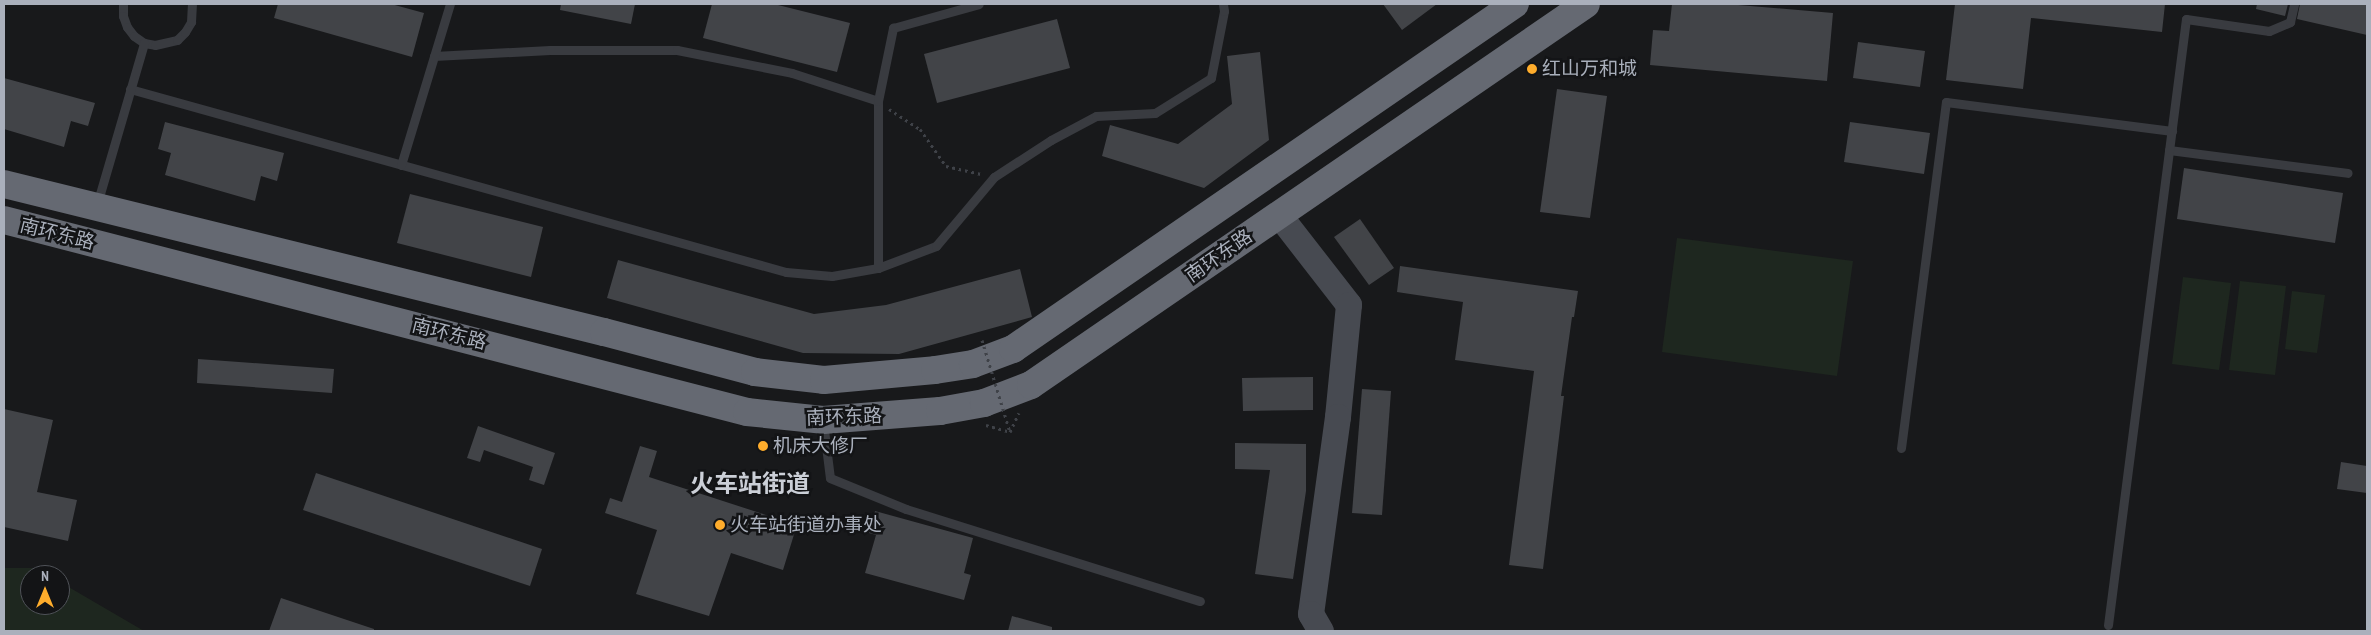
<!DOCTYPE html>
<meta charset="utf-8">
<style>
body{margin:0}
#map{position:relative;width:2371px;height:635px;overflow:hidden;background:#18191b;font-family:"PT Sans Narrow","Noto Sans SC",sans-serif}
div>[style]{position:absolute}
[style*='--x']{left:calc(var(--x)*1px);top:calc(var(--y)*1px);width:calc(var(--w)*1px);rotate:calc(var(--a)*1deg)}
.green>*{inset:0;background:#1e271f}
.building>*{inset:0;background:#424448}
.path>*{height:3px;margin-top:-1.5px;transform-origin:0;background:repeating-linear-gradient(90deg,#3f4248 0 2.5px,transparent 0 6.5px)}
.lane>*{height:9px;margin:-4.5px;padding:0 4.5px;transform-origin:4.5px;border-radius:4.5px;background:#393b40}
.secondary>*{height:26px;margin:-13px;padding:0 13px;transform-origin:13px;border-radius:13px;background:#474a51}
.highway>*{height:28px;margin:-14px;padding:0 14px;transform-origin:14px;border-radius:14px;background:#656972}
.path-bridge>*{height:3px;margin-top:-1.5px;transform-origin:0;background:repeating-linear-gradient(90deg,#3f4248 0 2.5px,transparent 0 6.5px)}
.dots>*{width:14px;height:14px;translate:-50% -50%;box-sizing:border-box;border:2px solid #131416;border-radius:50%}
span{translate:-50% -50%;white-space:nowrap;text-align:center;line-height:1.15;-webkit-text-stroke:5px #131416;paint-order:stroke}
.poi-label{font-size:19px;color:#aab0bc}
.left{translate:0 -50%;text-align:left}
.street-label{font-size:19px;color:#aab0bc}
.district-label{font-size:24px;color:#cbcfd7;font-weight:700}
.frame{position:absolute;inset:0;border:5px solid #aab0bc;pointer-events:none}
.north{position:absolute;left:20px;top:565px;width:50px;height:50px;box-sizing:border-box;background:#131416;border:1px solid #4f5258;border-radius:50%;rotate:0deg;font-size:14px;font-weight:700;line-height:20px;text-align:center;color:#aab0bc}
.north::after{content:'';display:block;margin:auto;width:18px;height:22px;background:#ffad2c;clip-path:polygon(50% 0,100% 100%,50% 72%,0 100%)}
</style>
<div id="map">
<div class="green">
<div style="clip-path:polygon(1677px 238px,1853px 261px,1837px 376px,1662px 352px)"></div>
<div style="clip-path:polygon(2183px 277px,2231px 283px,2219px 370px,2172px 364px)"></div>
<div style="clip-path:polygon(2240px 281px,2286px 286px,2275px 375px,2229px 370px)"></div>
<div style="clip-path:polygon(2292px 291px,2325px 295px,2317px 353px,2285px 349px)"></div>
<div style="clip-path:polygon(4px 568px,35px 568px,47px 575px,30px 575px,30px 605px,60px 605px,60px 582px,144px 631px,4px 631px)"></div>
</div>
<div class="building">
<div style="clip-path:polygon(278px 4px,391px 4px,424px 13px,412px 57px,274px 18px)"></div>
<div style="clip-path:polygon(561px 4px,635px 4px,631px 24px,560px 10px)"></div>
<div style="clip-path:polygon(712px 4px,774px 4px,850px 23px,837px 72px,703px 38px)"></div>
<div style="clip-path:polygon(1383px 4px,1437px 4px,1402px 30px)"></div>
<div style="clip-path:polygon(1672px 4px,1726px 4px,1833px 13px,1827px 81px,1650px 65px,1653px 30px,1669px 31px)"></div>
<div style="clip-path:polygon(1955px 4px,2165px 4px,2162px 32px,2031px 18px,2023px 89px,1946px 80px)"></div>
<div style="clip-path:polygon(2257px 4px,2288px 4px,2285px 16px,2256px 9px)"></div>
<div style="clip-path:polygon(2300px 4px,2367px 4px,2367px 35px,2297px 19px)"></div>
<div style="clip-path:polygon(1057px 19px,1070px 68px,937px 103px,924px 54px)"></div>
<div style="clip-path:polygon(1858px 42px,1925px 51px,1920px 87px,1853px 78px)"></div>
<div style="clip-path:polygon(1260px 52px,1269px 140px,1204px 188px,1102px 156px,1110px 125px,1178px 144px,1232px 104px,1227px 56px)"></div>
<div style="clip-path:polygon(4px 78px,95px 103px,88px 126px,71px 121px,64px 147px,4px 129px)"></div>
<div style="clip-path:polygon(1557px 89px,1607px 96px,1590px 218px,1540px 212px)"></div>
<div style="clip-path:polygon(165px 122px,284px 153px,277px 181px,261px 176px,255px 201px,165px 175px,171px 153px,158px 149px)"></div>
<div style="clip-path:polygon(1850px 122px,1930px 133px,1924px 174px,1844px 162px)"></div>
<div style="clip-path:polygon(2184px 168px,2343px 193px,2335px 243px,2177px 219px)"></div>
<div style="clip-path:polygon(410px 194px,543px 227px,531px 277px,397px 243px)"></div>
<div style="clip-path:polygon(1360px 219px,1394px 268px,1369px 285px,1334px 237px)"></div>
<div style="clip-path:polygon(618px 260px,814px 314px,886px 305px,1020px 269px,1032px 317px,899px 354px,803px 353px,607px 298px)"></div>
<div style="clip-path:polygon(1400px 266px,1578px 291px,1574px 317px,1572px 317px,1561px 396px,1564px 396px,1543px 569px,1509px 565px,1534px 371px,1455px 360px,1463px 302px,1397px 292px)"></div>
<div style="clip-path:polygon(198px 359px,334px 369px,332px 393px,197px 383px)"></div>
<div style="clip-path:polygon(1313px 377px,1313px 410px,1243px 411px,1242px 378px)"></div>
<div style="clip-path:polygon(1362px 389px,1391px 391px,1382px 515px,1352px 513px)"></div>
<div style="clip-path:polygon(4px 409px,53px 420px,37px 492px,77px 500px,68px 541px,4px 527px)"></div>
<div style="clip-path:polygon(478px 426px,555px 453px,544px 485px,529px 480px,533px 467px,484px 450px,480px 462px,467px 458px)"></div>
<div style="clip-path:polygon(1235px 443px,1306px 444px,1306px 491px,1293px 579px,1255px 574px,1270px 470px,1235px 469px)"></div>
<div style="clip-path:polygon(640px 446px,657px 451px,649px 477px,797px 525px,783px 570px,731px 553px,709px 616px,636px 594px,657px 530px,605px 513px,610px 498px,622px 502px)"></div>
<div style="clip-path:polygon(2341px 462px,2367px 466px,2367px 493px,2337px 489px)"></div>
<div style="clip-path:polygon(316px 473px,542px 549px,530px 586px,303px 510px)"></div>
<div style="clip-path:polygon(875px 511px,973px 538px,964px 573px,971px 575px,964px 600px,865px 573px,876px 535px,869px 533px)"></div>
<div style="clip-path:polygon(281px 598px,374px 629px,374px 631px,269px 631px)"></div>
<div style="clip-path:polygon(1012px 616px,1052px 627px,1052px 631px,1008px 631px)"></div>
</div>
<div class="path">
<div style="--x:889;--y:109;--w:37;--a:33"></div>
<div style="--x:920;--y:129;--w:45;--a:54.9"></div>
<div style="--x:946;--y:166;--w:37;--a:13"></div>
<div style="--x:986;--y:425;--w:25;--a:16"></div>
<div style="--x:1010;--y:432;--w:21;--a:-65"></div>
</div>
<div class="lane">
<div style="--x:123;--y:4;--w:12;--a:90"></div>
<div style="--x:123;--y:16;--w:12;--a:70"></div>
<div style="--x:127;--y:27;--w:11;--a:52"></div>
<div style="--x:134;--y:36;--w:12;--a:35"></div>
<div style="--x:144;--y:43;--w:11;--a:10"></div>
<div style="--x:155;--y:45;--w:23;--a:-13"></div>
<div style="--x:177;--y:40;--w:11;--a:-45"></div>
<div style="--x:185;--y:32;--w:12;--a:-59"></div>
<div style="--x:191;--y:22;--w:18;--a:-87"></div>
<div style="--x:434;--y:56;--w:116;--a:-3"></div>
<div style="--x:550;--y:50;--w:127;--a:0"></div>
<div style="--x:677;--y:50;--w:117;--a:11.3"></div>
<div style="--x:792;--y:73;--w:90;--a:18"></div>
<div style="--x:130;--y:89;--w:681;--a:15.59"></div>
<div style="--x:786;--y:272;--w:46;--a:5"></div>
<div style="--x:832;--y:276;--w:47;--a:-9.9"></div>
<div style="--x:878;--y:268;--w:62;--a:-20.8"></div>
<div style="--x:936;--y:246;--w:90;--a:-50"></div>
<div style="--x:994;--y:177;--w:68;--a:-33"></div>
<div style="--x:1051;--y:140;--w:51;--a:-28.1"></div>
<div style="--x:1096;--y:116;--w:59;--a:-2.9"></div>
<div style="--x:1155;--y:113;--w:66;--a:-32"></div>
<div style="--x:1211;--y:78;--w:68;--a:-79"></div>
<div style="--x:1224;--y:11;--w:7;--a:-98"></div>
<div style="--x:2169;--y:150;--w:180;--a:7.3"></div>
<div style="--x:401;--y:165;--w:168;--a:-73.1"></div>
<div style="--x:97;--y:204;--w:168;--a:-73.7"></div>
<div style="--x:878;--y:268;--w:167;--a:-90"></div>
<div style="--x:878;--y:101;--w:75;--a:-78.4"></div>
<div style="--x:893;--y:28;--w:89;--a:-15.6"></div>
<div style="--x:823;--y:422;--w:56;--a:82.9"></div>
<div style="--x:830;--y:478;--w:82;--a:22.2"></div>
<div style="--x:906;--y:509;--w:308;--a:17.4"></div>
<div style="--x:1901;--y:448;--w:349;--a:-82.6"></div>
<div style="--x:1946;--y:102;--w:228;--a:7.3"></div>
<div style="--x:2108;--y:625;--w:611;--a:-82.67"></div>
<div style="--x:2186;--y:19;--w:84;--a:8.2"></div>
<div style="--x:2269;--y:31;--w:23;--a:-23"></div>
<div style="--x:2290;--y:22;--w:18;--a:-77"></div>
</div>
<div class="secondary">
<div style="--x:1279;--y:215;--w:114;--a:52.1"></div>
<div style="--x:1349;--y:305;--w:113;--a:95.6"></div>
<div style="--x:1338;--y:417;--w:199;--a:97.8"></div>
<div style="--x:1311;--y:614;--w:20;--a:60"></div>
</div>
<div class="highway">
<div style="--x:4;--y:184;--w:618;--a:13.86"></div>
<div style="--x:604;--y:332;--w:156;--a:14.8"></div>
<div style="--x:755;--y:372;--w:69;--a:6.6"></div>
<div style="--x:824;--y:380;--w:111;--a:-5.1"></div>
<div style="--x:935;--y:370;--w:38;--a:-9"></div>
<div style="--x:973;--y:364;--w:43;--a:-20.6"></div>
<div style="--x:1013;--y:349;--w:609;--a:-34.5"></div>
<div style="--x:4;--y:220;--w:767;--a:14.49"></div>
<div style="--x:747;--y:412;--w:76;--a:6"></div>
<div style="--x:823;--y:420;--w:117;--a:-4.4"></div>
<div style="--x:940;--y:411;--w:45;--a:-10.3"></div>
<div style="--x:984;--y:403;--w:50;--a:-21"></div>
<div style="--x:1031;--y:385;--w:673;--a:-34.47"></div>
</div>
<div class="path-bridge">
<div style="--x:982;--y:340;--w:96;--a:73.1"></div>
</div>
<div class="dots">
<div style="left:1532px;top:69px;background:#ffad2c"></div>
<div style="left:763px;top:446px;background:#ffad2c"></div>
<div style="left:720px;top:525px;background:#ffad2c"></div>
</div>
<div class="poi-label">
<span class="left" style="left:1542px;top:69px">红山万和城</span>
<span class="left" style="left:773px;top:446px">机床大修厂</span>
<span class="left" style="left:730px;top:525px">火车站街道办事处</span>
</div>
<div class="street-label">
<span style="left:57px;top:234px;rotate:14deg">南环东路</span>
<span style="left:1219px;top:256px;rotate:-35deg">南环东路</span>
<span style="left:449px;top:334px;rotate:14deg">南环东路</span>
<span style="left:844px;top:417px;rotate:-2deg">南环东路</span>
</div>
<div class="district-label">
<span style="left:750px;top:484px">火车站街道</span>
</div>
<div class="frame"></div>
<div class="north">N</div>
</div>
